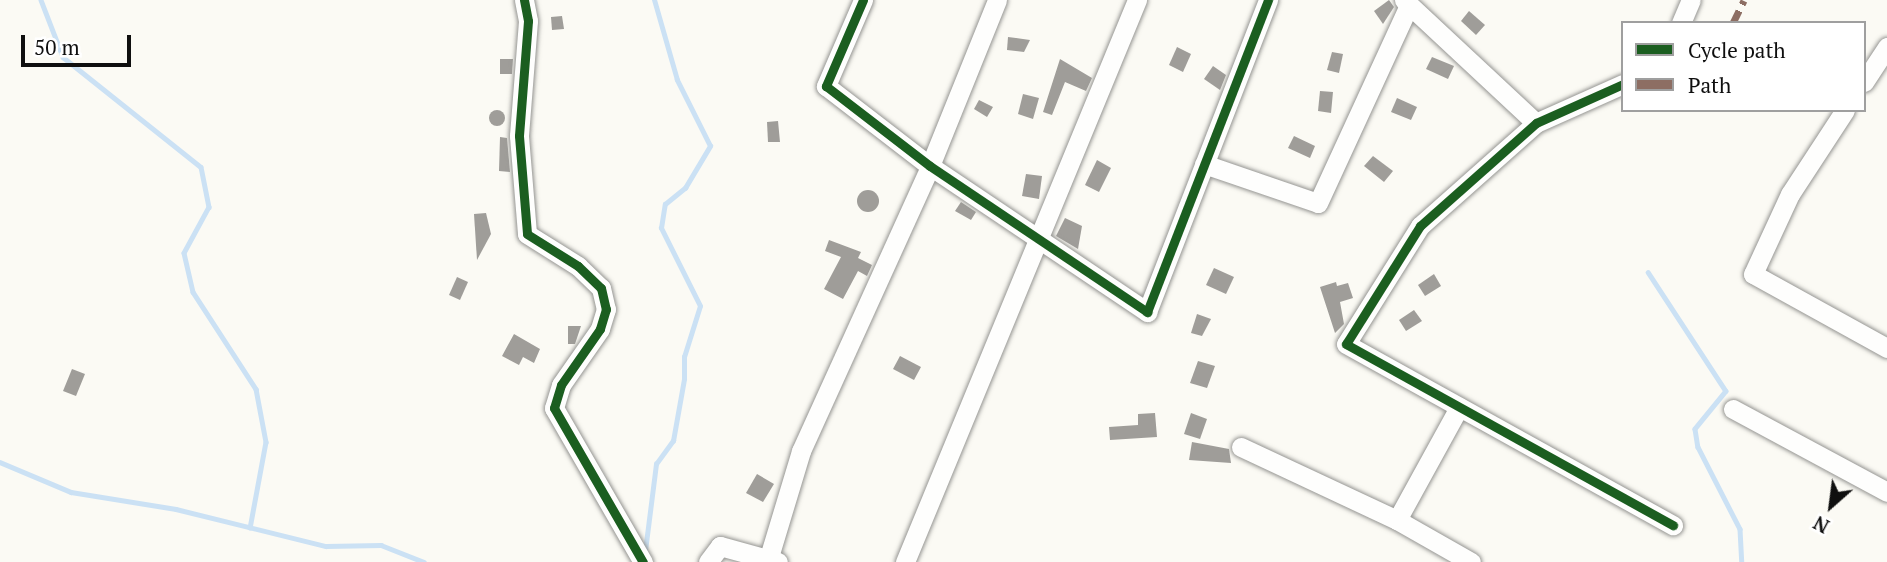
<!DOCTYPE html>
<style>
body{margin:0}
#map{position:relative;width:1887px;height:562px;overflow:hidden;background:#fbfaf4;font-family:"PT Serif",serif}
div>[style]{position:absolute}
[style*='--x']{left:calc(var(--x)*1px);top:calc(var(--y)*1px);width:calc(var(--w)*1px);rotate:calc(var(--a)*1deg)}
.stream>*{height:4.5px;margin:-2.25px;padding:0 2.25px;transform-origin:2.25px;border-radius:2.25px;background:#cbe1f4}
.building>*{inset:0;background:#9f9d99}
.round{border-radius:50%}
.roads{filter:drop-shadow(0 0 2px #959592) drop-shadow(0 0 2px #959592)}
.minor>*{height:19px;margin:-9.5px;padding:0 9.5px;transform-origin:9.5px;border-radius:9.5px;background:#fefefd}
.quiet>*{height:7px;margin-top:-3.5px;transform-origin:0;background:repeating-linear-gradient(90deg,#8d6e63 0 14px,transparent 0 21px)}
.cycleway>*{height:9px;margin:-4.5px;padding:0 4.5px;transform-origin:4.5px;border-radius:4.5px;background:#1b5e20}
span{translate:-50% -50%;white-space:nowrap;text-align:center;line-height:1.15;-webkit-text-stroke:7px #fff;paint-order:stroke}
.legend{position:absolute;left:1621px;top:21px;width:245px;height:91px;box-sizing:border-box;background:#fff;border:2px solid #9f9f9f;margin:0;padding:9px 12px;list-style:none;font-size:21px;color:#0f0f0f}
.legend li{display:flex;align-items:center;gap:14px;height:35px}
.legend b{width:35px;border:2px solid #9f9f9f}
.north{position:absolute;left:1796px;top:471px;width:70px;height:70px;-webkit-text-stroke:5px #fff;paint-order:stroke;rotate:208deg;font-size:19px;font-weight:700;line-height:28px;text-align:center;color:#0f0f0f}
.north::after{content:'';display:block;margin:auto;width:24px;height:32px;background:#0f0f0f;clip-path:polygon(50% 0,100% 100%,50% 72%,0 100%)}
.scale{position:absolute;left:21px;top:35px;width:110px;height:32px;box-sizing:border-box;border:4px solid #0f0f0f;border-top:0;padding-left:9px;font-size:21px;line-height:24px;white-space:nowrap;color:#0f0f0f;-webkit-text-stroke:5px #fff;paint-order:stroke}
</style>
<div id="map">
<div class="stream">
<div style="--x:41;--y:0;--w:61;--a:68.9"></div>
<div style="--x:63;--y:57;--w:176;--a:38.6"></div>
<div style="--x:201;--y:167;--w:41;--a:78.7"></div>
<div style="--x:209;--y:207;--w:52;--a:118.5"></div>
<div style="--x:184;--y:253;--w:40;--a:77"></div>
<div style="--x:193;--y:292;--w:116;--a:57"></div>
<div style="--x:256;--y:389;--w:54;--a:79.3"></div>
<div style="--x:266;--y:442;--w:87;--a:100.5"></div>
<div style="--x:1648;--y:272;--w:142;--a:56.8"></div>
<div style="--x:1726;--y:391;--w:49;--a:129.2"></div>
<div style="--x:1695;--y:429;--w:18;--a:81"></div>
<div style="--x:1698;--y:447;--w:92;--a:62.9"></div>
<div style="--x:1740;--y:529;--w:33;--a:87"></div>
<div style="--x:0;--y:462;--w:77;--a:22.9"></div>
<div style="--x:71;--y:492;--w:106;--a:9.2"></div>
<div style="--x:176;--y:509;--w:154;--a:13.9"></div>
<div style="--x:326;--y:546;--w:55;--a:-1"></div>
<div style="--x:381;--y:545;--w:46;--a:21.6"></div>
<div style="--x:645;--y:551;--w:88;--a:-82.8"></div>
<div style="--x:656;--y:464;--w:29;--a:-54"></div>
<div style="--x:673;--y:441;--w:63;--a:-79.9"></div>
<div style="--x:684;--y:379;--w:22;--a:-90"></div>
<div style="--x:684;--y:357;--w:53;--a:-72.6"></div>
<div style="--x:700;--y:306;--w:87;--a:-116.6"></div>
<div style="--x:661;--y:228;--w:24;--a:-81"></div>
<div style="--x:665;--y:204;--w:26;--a:-39"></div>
<div style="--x:685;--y:188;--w:49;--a:-59.2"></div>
<div style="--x:710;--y:146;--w:74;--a:-116.6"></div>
<div style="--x:677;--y:80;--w:83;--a:-106"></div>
</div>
<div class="building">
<div style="clip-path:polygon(1389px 0,1394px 7px,1383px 24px,1374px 11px)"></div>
<div style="clip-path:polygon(1469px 11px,1485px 25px,1476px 35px,1461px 21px)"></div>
<div style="clip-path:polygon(562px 16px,564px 29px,552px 30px,551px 17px)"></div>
<div style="clip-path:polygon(1008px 37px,1030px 40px,1024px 52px,1007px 50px)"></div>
<div style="clip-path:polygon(1177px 47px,1191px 54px,1183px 72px,1169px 65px)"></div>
<div style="clip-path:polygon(1332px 52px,1343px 54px,1339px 73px,1327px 70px)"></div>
<div style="clip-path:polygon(1432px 57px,1454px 66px,1448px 79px,1426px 69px)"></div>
<div style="clip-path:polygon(500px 59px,513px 59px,512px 74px,500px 74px)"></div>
<div style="clip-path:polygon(1060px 59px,1092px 78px,1086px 91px,1065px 82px,1052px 115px,1043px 112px)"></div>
<div style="clip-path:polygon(1213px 66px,1226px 75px,1220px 90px,1204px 79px)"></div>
<div style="clip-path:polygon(1320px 91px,1333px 92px,1331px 113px,1318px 111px)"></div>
<div style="clip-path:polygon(1023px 94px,1039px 98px,1033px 119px,1018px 114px)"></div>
<div style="clip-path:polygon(1397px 98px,1417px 107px,1411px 120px,1391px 112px)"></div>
<div style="clip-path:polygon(979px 100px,993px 107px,987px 117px,974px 109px)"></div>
<div class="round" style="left:489px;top:110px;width:16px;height:16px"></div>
<div style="clip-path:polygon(778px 121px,780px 142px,768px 142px,767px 122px)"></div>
<div style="clip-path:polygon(1294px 136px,1315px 146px,1310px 158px,1288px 148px)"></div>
<div style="clip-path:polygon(500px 137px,507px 138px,510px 172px,499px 171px)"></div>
<div style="clip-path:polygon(1373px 156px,1393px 171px,1384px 182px,1364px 166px)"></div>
<div style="clip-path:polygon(1097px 160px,1111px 168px,1099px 192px,1085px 185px)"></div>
<div style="clip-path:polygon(1026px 174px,1042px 176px,1039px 199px,1022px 196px)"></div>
<div class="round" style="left:857px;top:190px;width:22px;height:22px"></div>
<div style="clip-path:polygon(961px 202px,976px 212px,971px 220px,955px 211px)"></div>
<div style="clip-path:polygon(486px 213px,491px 234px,477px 260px,474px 214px)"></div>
<div style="clip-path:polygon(1065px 218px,1082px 226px,1078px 249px,1056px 236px)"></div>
<div style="clip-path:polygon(829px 240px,861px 252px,858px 258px,872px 265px,867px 276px,858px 271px,843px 299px,824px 289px,841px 257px,825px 251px)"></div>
<div style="clip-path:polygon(1214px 268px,1234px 277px,1226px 294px,1206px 285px)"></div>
<div style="clip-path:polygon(1434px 274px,1441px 286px,1425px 296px,1418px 285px)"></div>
<div style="clip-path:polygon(457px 277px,468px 282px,460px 300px,449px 295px)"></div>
<div style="clip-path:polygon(1336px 282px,1337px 286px,1348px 283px,1353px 298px,1340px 302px,1344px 324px,1335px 333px,1320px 287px)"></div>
<div style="clip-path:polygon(1414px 310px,1422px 321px,1406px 331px,1399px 320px)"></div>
<div style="clip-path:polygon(1197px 314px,1211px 319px,1202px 336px,1191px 333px)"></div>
<div style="clip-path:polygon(568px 326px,581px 326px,575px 344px,568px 344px)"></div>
<div style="clip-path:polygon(514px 334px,540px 349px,534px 363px,523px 357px,519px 365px,502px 356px)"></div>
<div style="clip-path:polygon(900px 356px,921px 367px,914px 380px,893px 369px)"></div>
<div style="clip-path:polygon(1198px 361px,1215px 366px,1207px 388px,1190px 383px)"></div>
<div style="clip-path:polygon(72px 369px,85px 374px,76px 396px,63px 391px)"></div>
<div style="clip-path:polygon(1155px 413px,1157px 437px,1110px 440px,1109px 427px,1138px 425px,1138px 414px)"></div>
<div style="clip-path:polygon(1191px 413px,1207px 419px,1200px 439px,1184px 434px)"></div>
<div style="clip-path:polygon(1192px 442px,1229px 449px,1231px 463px,1189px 460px)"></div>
<div style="clip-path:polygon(757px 474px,774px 484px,763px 502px,746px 493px)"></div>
</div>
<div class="roads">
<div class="minor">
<div style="--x:524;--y:0;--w:21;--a:79"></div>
<div style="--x:528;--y:21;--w:115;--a:94.5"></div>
<div style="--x:519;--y:136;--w:98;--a:85.3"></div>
<div style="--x:527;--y:234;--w:60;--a:32.1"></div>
<div style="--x:578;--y:266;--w:32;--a:44"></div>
<div style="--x:601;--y:288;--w:22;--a:77"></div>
<div style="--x:606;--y:309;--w:21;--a:107"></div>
<div style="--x:600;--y:329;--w:68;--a:124.9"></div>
<div style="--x:561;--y:385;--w:24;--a:107"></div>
<div style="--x:554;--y:408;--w:178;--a:60"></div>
<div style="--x:863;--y:0;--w:94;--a:113.3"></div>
<div style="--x:826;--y:86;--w:131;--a:37.6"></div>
<div style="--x:930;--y:166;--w:262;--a:33.9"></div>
<div style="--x:1147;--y:312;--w:335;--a:-68.8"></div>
<div style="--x:1404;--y:0;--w:180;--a:43"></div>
<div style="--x:1681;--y:23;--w:25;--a:-67"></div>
<div style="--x:1864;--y:82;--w:42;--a:-56.7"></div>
<div style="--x:1623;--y:84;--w:95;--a:155.9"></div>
<div style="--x:1536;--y:123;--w:155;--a:138.4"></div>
<div style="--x:1420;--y:226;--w:139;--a:122.1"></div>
<div style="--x:1346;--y:344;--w:374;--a:29"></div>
<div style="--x:1845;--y:110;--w:100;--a:123.2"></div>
<div style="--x:1790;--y:194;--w:88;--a:114.8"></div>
<div style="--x:1753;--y:274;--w:153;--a:28.9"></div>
<div style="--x:1204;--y:164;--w:120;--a:18.9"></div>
<div style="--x:1318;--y:203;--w:218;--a:-65.3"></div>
<div style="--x:1733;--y:409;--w:175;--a:28.3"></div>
<div style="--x:1241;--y:447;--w:172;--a:25.1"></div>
<div style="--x:1397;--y:520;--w:85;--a:29.6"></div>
<div style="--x:1397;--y:520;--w:129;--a:-61.2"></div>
<div style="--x:769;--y:557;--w:111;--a:-73.2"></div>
<div style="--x:801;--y:451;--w:313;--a:-65.6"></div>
<div style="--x:930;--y:166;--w:179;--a:-68"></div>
<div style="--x:708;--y:562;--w:20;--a:-53"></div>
<div style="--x:720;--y:546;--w:60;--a:15.4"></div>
<div style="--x:905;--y:562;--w:608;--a:-67.57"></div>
</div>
</div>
<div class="quiet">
<div style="--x:1733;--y:23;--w:25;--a:-64"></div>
</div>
<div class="cycleway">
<div style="--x:524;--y:0;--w:21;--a:79"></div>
<div style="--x:528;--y:21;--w:115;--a:94.5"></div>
<div style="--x:519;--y:136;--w:98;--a:85.3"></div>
<div style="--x:527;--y:234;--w:60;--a:32.1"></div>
<div style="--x:578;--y:266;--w:32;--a:44"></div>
<div style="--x:601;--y:288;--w:22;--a:77"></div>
<div style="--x:606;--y:309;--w:21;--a:107"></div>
<div style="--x:600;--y:329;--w:68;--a:124.9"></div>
<div style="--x:561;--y:385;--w:24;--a:107"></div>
<div style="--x:554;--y:408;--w:178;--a:60"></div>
<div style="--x:863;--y:0;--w:94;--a:113.3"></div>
<div style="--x:826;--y:86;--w:131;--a:37.6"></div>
<div style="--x:930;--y:166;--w:262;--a:33.9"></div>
<div style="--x:1147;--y:312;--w:335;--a:-68.8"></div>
<div style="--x:1623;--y:84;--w:95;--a:155.9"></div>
<div style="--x:1536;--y:123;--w:155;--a:138.4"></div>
<div style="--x:1420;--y:226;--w:139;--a:122.1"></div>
<div style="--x:1346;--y:344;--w:374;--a:29"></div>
</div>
<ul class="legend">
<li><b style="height:9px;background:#1b5e20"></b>Cycle path</li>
<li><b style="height:9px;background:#8d6e63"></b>Path</li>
</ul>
<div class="north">N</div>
<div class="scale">50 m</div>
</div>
